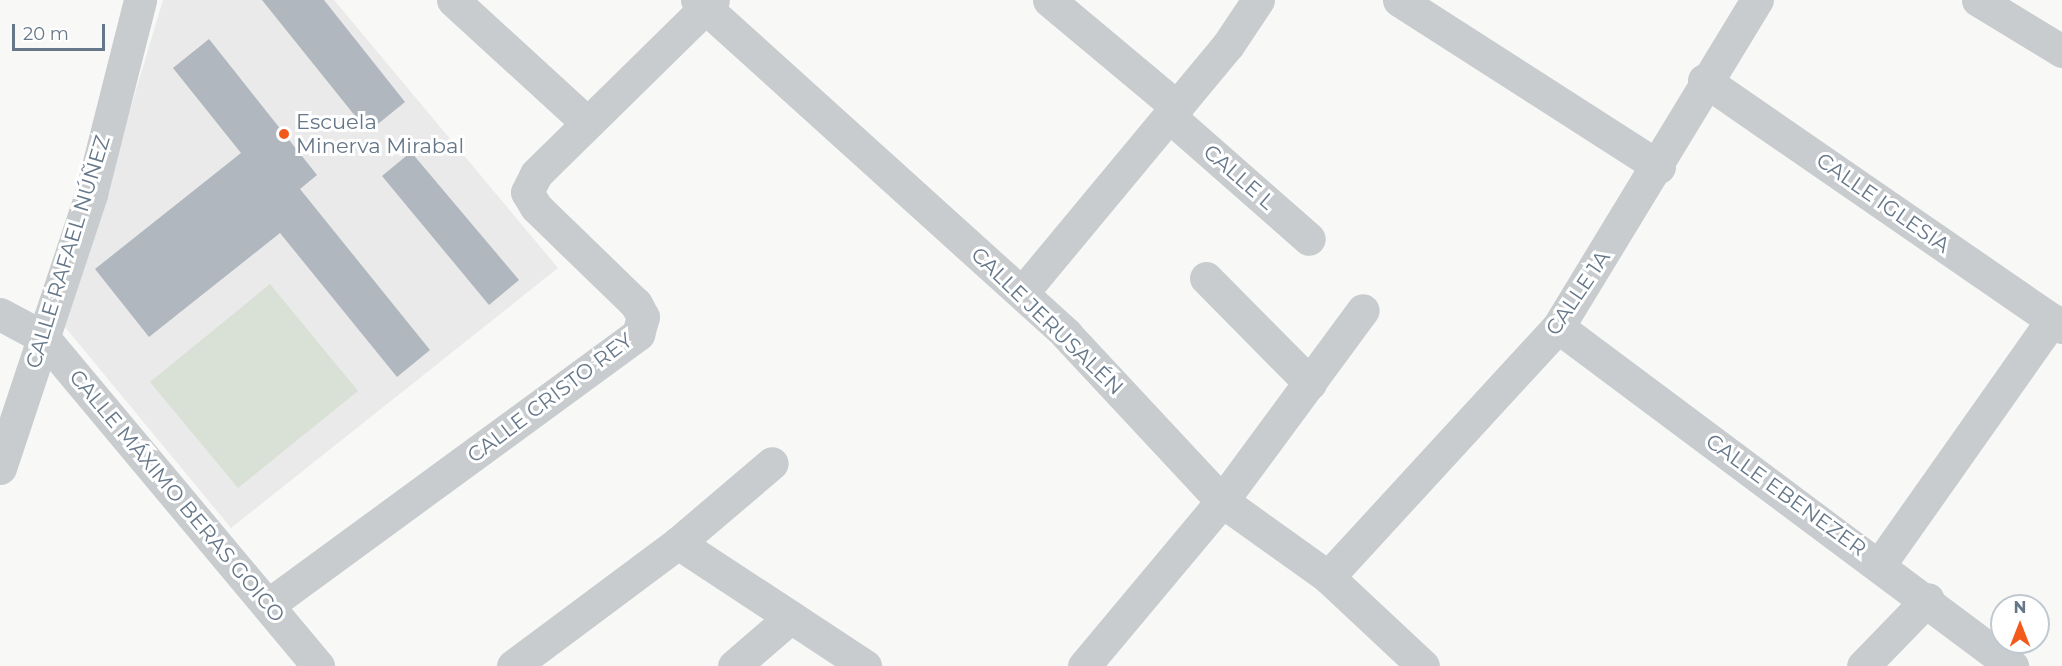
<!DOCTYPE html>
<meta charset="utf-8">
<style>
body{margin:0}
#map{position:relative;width:2062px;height:666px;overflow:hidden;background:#f8f9f6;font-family:Montserrat,sans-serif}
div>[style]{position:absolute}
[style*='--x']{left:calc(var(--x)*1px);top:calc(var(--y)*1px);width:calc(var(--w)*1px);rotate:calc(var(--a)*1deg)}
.built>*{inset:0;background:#e9eae9}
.green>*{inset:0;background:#d9e1d6}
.building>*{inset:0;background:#b0b7be}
.minor>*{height:33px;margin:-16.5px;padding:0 16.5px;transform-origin:16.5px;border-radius:16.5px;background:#c8cccf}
.dots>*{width:16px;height:16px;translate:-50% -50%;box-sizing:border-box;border:3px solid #fff;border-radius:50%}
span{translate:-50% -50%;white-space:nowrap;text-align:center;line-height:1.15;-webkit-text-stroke:6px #fff;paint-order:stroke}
.poi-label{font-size:21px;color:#657789}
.left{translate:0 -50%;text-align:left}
.street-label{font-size:21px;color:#657789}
.north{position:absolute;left:1990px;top:594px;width:60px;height:60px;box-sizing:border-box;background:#fff;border:2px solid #c1c9d0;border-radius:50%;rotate:0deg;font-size:16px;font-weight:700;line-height:24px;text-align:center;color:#657789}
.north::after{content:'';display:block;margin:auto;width:21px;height:27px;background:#f3591b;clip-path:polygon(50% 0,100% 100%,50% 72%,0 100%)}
.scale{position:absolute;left:12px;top:24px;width:93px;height:27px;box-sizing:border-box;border:3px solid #657789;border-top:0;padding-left:8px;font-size:18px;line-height:21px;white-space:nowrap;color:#657789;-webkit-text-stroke:4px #fff;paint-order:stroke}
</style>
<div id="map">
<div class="built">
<div style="clip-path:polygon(163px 0,334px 0,558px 268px,231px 528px,65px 327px)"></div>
</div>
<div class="green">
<div style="clip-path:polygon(270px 284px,358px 391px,238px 488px,150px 382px)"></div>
</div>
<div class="building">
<div style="clip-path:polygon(262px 0,324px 0,405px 102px,368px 132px)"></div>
<div style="clip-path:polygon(209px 39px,317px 175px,300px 189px,430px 350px,397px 377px,280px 233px,149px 337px,95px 269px,241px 153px,173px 68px)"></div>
<div style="clip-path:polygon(411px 152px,519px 280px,489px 305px,382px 176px)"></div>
</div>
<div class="minor">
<div style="--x:453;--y:0;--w:182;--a:42.5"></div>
<div style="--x:697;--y:0;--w:498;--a:42.1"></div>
<div style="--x:1066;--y:334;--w:229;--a:47"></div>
<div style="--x:1222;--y:501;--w:130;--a:35.6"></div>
<div style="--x:1328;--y:577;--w:130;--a:43.1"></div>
<div style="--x:1049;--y:0;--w:167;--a:39.9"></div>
<div style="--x:1399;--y:0;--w:309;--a:32.7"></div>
<div style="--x:1978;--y:0;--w:98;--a:31.3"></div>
<div style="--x:1704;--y:80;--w:435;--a:34.6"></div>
<div style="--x:1169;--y:116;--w:186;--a:41.3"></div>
<div style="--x:1206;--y:278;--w:148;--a:45.3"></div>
<div style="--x:1022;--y:293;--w:322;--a:-50.3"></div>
<div style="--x:1228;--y:45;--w:54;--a:-56.3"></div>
<div style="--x:0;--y:314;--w:49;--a:28.1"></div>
<div style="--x:43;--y:337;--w:429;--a:50.1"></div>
<div style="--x:1558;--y:327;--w:567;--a:36.75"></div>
<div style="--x:0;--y:468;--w:289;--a:-71.6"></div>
<div style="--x:91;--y:194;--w:200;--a:-75.8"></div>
<div style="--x:678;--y:543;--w:224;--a:33.3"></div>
<div style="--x:1880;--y:564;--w:299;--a:-54.8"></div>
<div style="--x:1328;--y:577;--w:340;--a:-47.4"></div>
<div style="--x:1558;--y:327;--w:383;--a:-58.7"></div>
<div style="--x:268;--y:605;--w:459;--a:-36.2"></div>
<div style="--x:638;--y:334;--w:18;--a:-74"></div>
<div style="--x:643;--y:317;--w:15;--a:-118"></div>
<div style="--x:636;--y:304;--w:139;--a:-135.9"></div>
<div style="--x:536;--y:207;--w:17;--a:-121"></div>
<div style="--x:527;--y:192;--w:20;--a:-63"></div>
<div style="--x:536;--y:174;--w:248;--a:-44.5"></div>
<div style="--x:513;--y:666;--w:206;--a:-36.7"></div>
<div style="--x:678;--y:543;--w:123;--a:-40.4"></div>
<div style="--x:734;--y:666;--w:75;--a:-40.7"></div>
<div style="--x:1084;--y:666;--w:215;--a:-50.1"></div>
<div style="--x:1222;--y:501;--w:237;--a:-53.6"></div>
<div style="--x:1863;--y:666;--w:93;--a:-45.9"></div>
</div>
<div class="dots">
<div style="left:284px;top:134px;background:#f3591b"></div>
</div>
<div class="poi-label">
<span class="left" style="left:296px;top:134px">Escuela<br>Minerva Mirabal</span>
</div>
<div class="street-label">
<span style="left:1239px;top:177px;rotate:41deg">CALLE L</span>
<span style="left:1883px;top:203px;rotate:35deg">CALLE IGLESIA</span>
<span style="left:68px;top:252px;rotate:-73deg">CALLE RAFAEL NÚÑEZ</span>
<span style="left:1578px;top:293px;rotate:-56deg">CALLE 1A</span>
<span style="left:1047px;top:321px;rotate:44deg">CALLE JERUSALÉN</span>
<span style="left:550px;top:398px;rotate:-37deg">CALLE CRISTO REY</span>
<span style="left:1786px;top:495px;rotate:36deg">CALLE EBENEZER</span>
<span style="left:177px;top:496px;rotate:50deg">CALLE MÁXIMO BERAS GOICO</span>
</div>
<div class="north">N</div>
<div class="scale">20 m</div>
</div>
